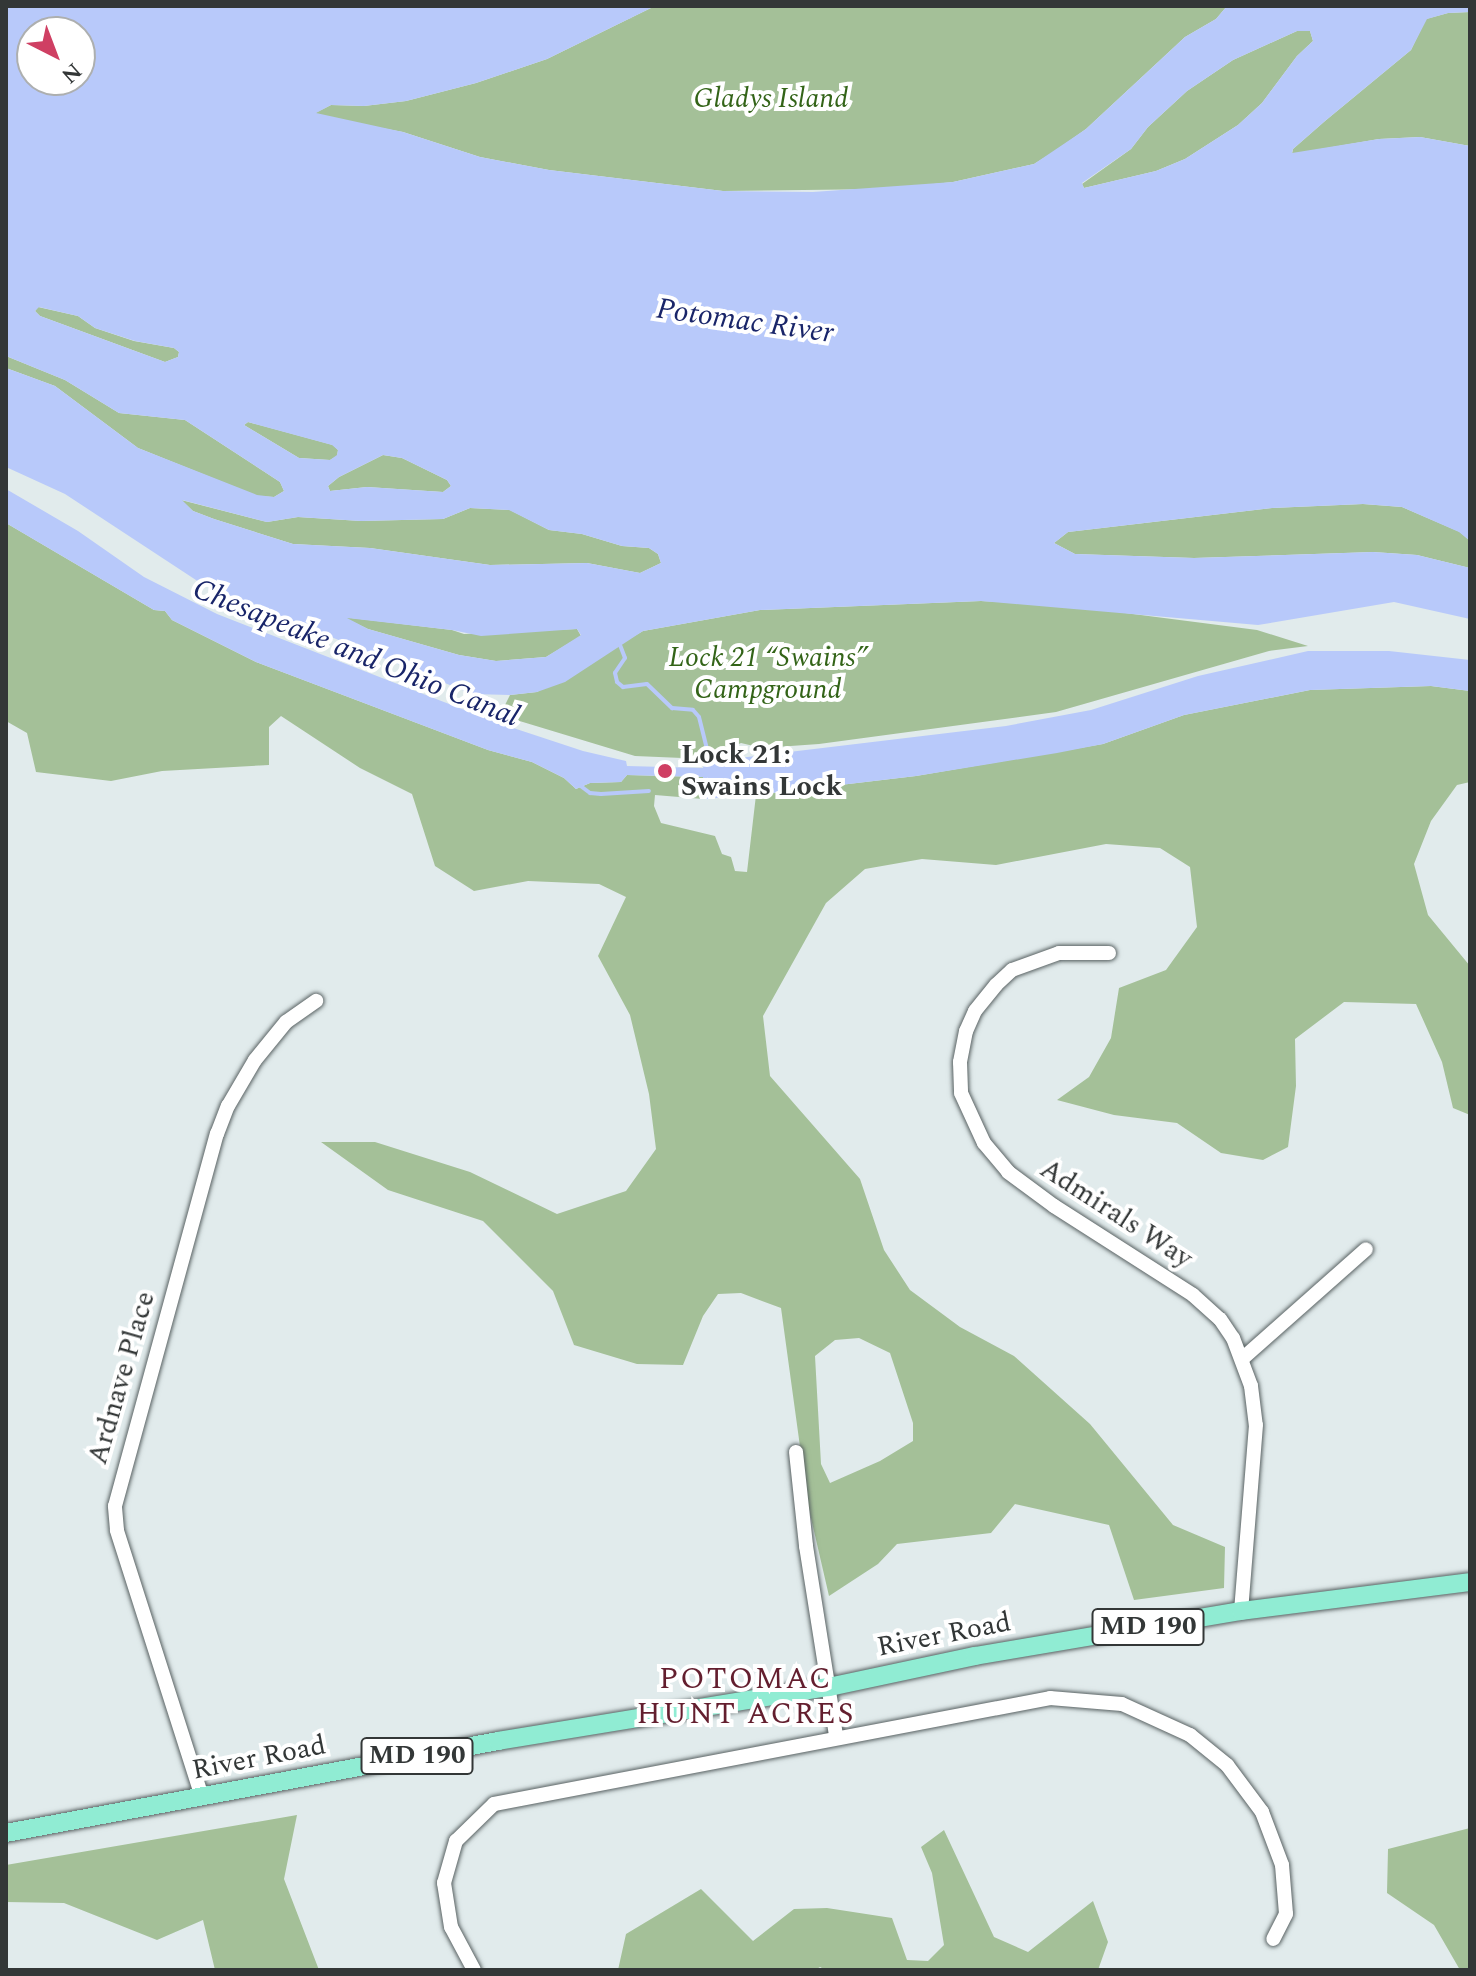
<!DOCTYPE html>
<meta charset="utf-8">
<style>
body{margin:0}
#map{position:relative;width:1476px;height:1976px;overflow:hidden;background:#e1ebec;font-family:Spectral,serif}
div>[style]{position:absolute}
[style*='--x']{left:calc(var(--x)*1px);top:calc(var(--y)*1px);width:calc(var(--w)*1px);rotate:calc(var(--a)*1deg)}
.green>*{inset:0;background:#a4c098}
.water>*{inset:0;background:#b8c9fa}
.stream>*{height:4px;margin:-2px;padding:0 2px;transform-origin:2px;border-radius:2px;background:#b8c9fa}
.roads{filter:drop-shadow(0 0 2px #596263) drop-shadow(0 0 2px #596263)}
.minor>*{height:14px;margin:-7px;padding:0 7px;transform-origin:7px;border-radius:7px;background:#fff}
.major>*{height:18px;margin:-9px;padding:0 9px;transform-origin:9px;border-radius:9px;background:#90ecd3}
.dots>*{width:22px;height:22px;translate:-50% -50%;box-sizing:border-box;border:4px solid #fff;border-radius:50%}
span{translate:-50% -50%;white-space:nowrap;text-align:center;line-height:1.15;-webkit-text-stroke:8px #fff;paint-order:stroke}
.shield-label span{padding:2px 6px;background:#fff;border:2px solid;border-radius:6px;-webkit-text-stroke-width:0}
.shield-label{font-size:26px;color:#333737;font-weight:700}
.park-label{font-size:28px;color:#336418;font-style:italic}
.poi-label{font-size:28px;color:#333737;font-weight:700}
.left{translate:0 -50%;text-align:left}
.street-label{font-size:28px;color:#333737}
.water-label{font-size:30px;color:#192569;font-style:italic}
.neighbourhood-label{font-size:30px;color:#631e2e;letter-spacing:2px}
.frame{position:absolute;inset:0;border:8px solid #333737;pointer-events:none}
.north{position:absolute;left:16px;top:16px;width:80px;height:80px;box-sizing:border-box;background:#fff;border:2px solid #adafaf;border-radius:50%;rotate:138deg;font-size:22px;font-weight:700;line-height:32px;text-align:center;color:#333737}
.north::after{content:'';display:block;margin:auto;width:28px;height:36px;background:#cf3f63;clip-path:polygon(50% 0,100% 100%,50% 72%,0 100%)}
</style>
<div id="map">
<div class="green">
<div style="clip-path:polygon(655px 6px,1227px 6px,1216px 19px,1185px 37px,1086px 129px,1055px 151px,1034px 164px,953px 182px,886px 189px,723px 191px,549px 170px,480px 157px,403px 132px,317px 116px,315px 113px,331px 105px,364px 106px,406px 101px,476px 83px,547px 59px)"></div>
<div style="clip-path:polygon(1470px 12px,1470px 146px,1420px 137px,1379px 139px,1292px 154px,1293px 149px,1325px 121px,1411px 50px,1426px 19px,1448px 13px)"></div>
<div style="clip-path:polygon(1297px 31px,1310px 31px,1313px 41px,1297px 56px,1262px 103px,1238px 125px,1185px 159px,1156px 171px,1084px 188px,1082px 184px,1131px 149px,1148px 127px,1187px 91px,1233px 60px)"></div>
<div style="clip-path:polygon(38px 307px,78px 316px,95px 328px,134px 341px,174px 348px,179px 352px,178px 357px,165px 362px,40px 316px,35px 311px)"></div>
<div style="clip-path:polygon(6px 356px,65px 380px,119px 413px,185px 420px,280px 482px,284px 491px,274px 497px,257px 496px,138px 448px,55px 386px,6px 368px)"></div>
<div style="clip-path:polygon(248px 422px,333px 445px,338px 450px,337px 456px,330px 460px,299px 458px,244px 425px)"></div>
<div style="clip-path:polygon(383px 455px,402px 458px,447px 480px,451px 486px,443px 492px,367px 487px,330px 491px,328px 486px,339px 477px)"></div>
<div style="clip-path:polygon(181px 500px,267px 522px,298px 517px,361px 521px,443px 519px,470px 508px,510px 510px,549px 530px,582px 534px,622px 546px,649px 548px,658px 554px,661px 563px,640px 573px,587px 563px,490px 565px,370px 548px,293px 544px,214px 519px,193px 511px)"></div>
<div style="clip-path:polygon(1363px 504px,1402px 507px,1460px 532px,1470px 541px,1470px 568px,1417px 555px,1373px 552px,1194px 558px,1075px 554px,1054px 543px,1068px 532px,1272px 508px)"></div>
<div style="clip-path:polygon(evenodd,6px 523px,154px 610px,165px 611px,172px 620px,256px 662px,488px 750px,532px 762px,564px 778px,576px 789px,590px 783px,621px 782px,627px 775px,703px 777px,703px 799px,655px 795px,654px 806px,661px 823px,715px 836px,722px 854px,731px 857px,735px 871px,747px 872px,756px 795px,916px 776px,1103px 744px,1184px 715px,1310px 690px,1431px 686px,1470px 691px,1470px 782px,1457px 785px,1431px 821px,1414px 864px,1428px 915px,1470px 966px,1470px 1115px,1453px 1108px,1442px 1062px,1416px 1004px,1344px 1002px,1295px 1039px,1296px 1086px,1288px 1147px,1263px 1160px,1221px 1153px,1177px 1123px,1114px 1115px,1057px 1100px,1089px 1077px,1111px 1038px,1119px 988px,1166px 970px,1197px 927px,1190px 867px,1160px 848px,1106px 844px,996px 865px,922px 859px,865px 869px,826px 903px,763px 1016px,770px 1076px,860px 1179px,884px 1250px,910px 1290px,960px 1327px,1014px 1356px,1090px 1424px,1173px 1525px,1225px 1547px,1224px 1588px,1134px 1600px,1109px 1525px,1015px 1504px,991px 1533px,897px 1544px,878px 1564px,829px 1596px,808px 1505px,781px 1308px,741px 1293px,718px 1294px,703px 1316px,683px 1365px,637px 1364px,574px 1345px,553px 1291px,483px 1221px,388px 1190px,321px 1142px,375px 1142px,470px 1172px,557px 1214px,626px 1191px,656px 1149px,649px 1094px,630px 1015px,598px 956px,626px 897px,599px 884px,528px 881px,474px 891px,435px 866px,412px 794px,360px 768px,281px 716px,269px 727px,269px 765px,162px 771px,111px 781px,36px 772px,27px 733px,6px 721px,6px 523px,859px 1338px,890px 1353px,913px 1423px,913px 1441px,880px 1461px,830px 1483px,821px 1464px,815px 1356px,835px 1340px,859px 1338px)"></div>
<div style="clip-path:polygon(981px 601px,1071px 606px,1257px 630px,1308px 646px,1269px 651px,1056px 712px,819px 744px,762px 748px,741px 743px,706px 759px,635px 756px,500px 715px,510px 695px,537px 692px,643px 631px,760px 610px)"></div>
<div style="clip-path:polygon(343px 617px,452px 630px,464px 634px,577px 629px,581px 636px,546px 657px,496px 661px,459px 655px,368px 629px)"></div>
<div style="clip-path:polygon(297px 1815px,284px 1879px,319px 1970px,215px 1970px,203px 1920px,157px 1940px,64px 1903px,6px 1902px,6px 1865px)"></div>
<div style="clip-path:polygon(1470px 1828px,1470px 1970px,1460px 1970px,1434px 1925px,1387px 1893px,1388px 1849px)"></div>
<div style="clip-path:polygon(944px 1830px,994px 1937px,1028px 1952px,1093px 1901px,1108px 1942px,1098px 1970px,826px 1970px,820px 1967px,815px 1970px,618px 1970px,626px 1934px,701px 1889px,753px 1941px,794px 1909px,827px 1908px,892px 1918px,907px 1960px,928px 1961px,944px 1945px,932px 1873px,921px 1847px)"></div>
</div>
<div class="water">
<div style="clip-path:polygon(evenodd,6px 6px,655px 6px,547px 59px,476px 83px,406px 101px,364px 106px,331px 105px,316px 113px,403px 132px,480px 157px,549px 170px,723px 191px,813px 192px,953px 182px,1034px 164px,1086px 129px,1185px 37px,1216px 19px,1227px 6px,1470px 6px,1470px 12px,1448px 13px,1427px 19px,1411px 50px,1325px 121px,1293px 149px,1292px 153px,1379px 139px,1420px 137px,1470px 146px,1470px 541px,1459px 532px,1402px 507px,1363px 504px,1272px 508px,1068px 532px,1054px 543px,1075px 554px,1194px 558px,1373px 552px,1417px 555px,1470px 568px,1470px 619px,1394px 602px,1258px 625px,981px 601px,760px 610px,643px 631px,565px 682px,537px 692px,510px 695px,472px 694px,252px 605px,199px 582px,65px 494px,6px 467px,6px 368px,55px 386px,138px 448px,257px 495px,274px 497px,284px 491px,280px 482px,185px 420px,119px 413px,65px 380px,6px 356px,6px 6px,1297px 31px,1310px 31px,1313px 41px,1297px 56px,1262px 103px,1238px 125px,1185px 159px,1156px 171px,1084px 188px,1082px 183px,1131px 149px,1148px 127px,1187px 91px,1233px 60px,1297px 31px,6px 6px,32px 32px,80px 32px,80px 80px,32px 80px,32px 32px,6px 6px,39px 307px,78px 316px,95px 328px,135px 341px,174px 348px,179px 352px,178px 357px,165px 362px,40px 316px,35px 311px,39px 307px,6px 6px,248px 422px,332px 445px,338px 450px,337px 455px,330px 460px,299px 458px,244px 425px,248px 422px,6px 6px,383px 455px,402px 458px,447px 480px,451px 486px,443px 492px,367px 487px,330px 491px,328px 486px,339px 477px,383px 455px,6px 6px,182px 500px,267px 522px,298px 517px,361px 521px,443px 519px,470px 508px,509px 510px,549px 530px,582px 534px,622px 546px,649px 548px,658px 554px,661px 563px,640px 573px,587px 563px,490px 565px,370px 548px,293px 544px,214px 519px,193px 511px,182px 500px,6px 6px,347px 618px,452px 630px,481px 636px,577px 629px,581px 635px,546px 657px,496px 661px,459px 655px,368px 629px,347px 618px)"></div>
<div style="clip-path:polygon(6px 489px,78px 531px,144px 577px,217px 614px,498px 723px,583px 751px,626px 761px,627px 766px,703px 768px,704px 763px,723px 760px,1006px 726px,1091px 710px,1198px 676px,1308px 651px,1389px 651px,1470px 660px,1470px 691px,1431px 686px,1310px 690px,1184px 715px,1103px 744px,1057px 753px,916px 776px,756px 795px,703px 799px,703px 777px,627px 775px,621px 782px,590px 783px,576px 789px,564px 778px,532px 762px,488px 750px,256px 662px,172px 620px,165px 611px,154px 610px,6px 523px)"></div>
</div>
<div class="stream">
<div style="--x:620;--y:645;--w:14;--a:69"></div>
<div style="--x:625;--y:658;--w:18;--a:124"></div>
<div style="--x:615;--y:673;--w:9;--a:77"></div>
<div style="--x:617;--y:682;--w:8;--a:40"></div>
<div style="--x:623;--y:687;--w:24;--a:-7"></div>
<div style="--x:647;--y:684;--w:35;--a:44"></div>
<div style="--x:672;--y:708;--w:21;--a:5"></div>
<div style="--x:693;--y:710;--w:9;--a:49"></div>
<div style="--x:699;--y:717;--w:32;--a:76"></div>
<div style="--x:578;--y:784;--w:15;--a:37"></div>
<div style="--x:590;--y:793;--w:11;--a:5"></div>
<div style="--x:601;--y:794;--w:48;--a:-3.6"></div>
</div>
<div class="roads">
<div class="minor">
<div style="--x:1109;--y:953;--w:50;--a:180"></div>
<div style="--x:1059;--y:953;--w:50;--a:160.1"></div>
<div style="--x:1012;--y:970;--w:22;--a:137"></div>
<div style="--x:996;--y:985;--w:33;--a:129"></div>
<div style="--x:975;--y:1011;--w:22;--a:114"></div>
<div style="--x:966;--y:1031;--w:32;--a:101"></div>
<div style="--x:960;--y:1062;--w:31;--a:88"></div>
<div style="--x:961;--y:1093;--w:55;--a:65.3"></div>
<div style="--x:984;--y:1143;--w:38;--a:50"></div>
<div style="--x:1008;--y:1172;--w:57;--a:36.5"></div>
<div style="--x:1054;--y:1206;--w:165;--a:32.6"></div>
<div style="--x:1193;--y:1295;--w:36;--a:42"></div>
<div style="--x:1220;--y:1319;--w:23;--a:56"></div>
<div style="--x:1233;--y:1338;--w:51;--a:69.4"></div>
<div style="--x:1251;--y:1386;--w:39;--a:83"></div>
<div style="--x:1256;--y:1425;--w:187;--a:94.6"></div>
<div style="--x:1243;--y:1358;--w:164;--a:-41.5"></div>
<div style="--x:796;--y:1452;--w:95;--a:83.9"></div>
<div style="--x:806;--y:1546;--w:192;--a:81"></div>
<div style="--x:202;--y:1797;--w:280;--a:-107.7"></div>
<div style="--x:117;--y:1530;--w:24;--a:-95"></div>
<div style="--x:115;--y:1506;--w:386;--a:-74.7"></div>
<div style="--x:217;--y:1134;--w:30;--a:-69"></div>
<div style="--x:228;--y:1106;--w:53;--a:-59.6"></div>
<div style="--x:255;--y:1060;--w:49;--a:-50.8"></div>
<div style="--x:286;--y:1022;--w:37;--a:-35"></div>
<div style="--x:474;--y:1970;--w:49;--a:-118.1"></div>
<div style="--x:451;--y:1927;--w:45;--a:-99"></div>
<div style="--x:444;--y:1883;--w:44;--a:-74.1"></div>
<div style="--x:456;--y:1841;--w:53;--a:-44.2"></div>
<div style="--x:494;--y:1804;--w:566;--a:-10.79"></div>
<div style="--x:1050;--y:1698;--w:72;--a:4.8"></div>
<div style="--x:1122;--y:1704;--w:75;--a:24.5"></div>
<div style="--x:1190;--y:1735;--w:48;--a:39"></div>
<div style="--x:1227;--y:1765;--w:59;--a:53.3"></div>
<div style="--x:1262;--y:1812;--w:57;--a:69.3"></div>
<div style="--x:1282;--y:1865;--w:49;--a:85.3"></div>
<div style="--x:1286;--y:1914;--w:28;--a:117"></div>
</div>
<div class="major">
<div style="--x:6;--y:1833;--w:501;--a:-10.59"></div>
<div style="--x:498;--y:1741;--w:335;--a:-9.3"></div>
<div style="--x:829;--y:1687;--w:149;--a:-12"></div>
<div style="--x:975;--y:1656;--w:270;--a:-9.6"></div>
<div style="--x:1241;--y:1611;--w:231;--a:-7.2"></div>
</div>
</div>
<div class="dots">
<div style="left:665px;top:771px;background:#cf3f63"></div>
</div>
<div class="shield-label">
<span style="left:1148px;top:1627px">MD 190</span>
<span style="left:417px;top:1756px">MD 190</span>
</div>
<div class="park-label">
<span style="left:771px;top:99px">Gladys Island</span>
<span style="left:768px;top:674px">Lock 21 “Swains”<br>Campground</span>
</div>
<div class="poi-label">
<span class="left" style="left:681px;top:771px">Lock 21:<br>Swains Lock</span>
</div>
<div class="street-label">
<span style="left:1116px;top:1214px;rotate:33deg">Admirals Way</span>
<span style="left:122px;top:1378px;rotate:-74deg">Ardnave Place</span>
<span style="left:944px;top:1635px;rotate:-11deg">River Road</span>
<span style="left:259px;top:1758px;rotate:-11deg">River Road</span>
</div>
<div class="water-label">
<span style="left:745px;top:321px;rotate:8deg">Potomac River</span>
<span style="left:356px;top:653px;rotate:22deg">Chesapeake and Ohio Canal</span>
</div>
<div class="neighbourhood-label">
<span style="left:746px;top:1696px">POTOMAC<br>HUNT ACRES</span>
</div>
<div class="frame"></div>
<div class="north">N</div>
</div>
